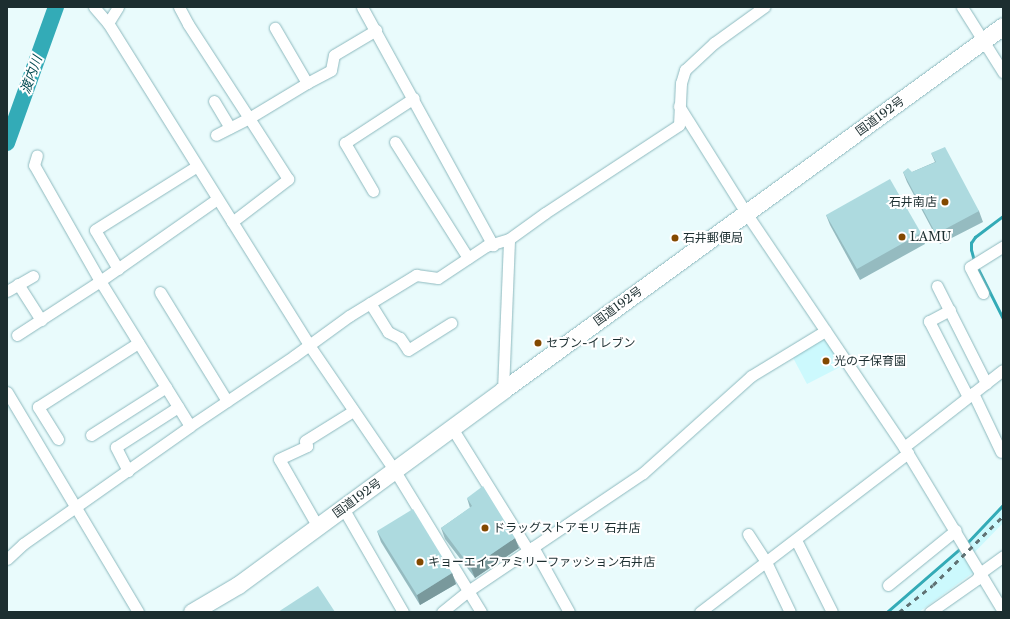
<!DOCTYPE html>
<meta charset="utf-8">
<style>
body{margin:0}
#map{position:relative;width:1010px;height:619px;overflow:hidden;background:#e9fbfc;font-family:"Libre Baskerville","Noto Sans JP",serif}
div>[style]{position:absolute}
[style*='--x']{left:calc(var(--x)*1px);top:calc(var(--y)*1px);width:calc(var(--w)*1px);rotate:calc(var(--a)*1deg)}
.built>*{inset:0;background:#ccf9fd}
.stream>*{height:2.5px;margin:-1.25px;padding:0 1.25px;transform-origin:1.25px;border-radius:1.25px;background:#33abb7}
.river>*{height:16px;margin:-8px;padding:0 8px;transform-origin:8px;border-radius:8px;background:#33abb7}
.roads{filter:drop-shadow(0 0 1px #8db9be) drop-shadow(0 0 1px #8db9be)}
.minor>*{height:11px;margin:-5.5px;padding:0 5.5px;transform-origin:5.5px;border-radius:5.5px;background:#fff}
.highway>*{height:17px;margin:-8.5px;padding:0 8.5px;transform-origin:8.5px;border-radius:8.5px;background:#fff}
.rail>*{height:2.5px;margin-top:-1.25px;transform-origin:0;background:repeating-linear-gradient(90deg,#607274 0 5px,transparent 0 10px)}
.wall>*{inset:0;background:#95bbc0}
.shaded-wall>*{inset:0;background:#79999c}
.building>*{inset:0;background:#addadf}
.dots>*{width:11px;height:11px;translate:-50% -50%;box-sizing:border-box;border:2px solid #fff;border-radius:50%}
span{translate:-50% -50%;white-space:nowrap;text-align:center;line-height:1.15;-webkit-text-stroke:4px #fff;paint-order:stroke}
.street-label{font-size:12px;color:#1c2e30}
.poi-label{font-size:12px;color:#1c2e30}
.right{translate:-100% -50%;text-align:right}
.left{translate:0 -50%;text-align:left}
.water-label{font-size:13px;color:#004a50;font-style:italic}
.frame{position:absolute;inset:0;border:8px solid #1c2e30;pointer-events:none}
</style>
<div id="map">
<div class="built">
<div style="clip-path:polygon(823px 335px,844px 365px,807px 384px,791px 354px)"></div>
<div style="clip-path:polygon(1003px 508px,1003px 523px,970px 557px,974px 572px,919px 612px,889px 612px,928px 580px,965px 547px)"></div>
</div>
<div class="stream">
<div style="--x:974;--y:261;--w:11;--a:-105"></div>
<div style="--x:971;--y:250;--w:7;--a:-90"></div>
<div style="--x:971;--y:243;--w:7;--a:-56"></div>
<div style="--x:975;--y:237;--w:35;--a:-37"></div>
<div style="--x:977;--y:266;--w:58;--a:63.4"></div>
<div style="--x:966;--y:544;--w:54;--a:-46.5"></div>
<div style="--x:887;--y:612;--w:98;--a:-40.9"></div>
</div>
<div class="river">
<div style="--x:7;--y:143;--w:145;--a:-70.2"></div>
</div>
<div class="roads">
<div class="minor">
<div style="--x:94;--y:7;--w:21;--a:49"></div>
<div style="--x:108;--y:23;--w:380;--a:58"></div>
<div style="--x:309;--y:345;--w:153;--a:55.7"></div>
<div style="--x:395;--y:471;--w:165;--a:58.6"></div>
<div style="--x:179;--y:7;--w:19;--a:62"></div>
<div style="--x:188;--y:24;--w:112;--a:57"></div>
<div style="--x:249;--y:118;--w:37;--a:153"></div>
<div style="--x:362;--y:7;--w:272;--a:61.2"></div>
<div style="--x:962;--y:7;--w:77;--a:57.8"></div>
<div style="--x:108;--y:23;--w:19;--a:-58"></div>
<div style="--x:307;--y:83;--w:27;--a:-28"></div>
<div style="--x:331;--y:70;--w:15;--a:-79"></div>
<div style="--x:334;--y:55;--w:49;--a:-30.8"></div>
<div style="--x:214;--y:101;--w:31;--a:59"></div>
<div style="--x:679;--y:106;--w:126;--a:57.9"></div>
<div style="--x:746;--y:213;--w:282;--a:56"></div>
<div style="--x:904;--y:447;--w:192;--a:58.9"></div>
<div style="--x:395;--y:142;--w:137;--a:57.8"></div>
<div style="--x:373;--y:191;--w:56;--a:-120.3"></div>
<div style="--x:345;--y:143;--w:82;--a:-33.1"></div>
<div style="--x:232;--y:222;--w:71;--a:-37.5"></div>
<div style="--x:288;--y:179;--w:72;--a:-122.6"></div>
<div style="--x:249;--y:118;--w:68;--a:-31.1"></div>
<div style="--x:307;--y:83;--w:64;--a:-120.2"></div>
<div style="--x:118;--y:269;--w:45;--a:-120.5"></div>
<div style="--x:95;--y:230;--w:120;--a:-32.1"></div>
<div style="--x:18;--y:284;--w:43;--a:57.4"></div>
<div style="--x:937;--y:286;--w:109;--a:63.2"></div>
<div style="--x:7;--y:291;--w:30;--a:-30"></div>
<div style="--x:160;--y:292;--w:128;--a:58.4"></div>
<div style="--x:983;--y:293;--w:29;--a:-117"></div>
<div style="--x:970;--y:267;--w:39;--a:-32"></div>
<div style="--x:370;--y:303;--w:34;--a:58"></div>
<div style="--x:388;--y:332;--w:13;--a:27"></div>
<div style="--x:400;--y:338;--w:14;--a:56"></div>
<div style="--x:408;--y:350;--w:51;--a:-32.1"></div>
<div style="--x:950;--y:310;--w:24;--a:152"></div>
<div style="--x:929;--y:321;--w:85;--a:62.8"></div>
<div style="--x:17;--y:335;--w:99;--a:-33"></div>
<div style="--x:100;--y:281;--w:133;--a:-119.6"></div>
<div style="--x:34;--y:165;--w:10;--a:-73"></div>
<div style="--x:503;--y:390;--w:151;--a:-87.7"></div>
<div style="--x:7;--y:392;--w:256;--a:59.2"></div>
<div style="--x:973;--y:393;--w:65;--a:64.6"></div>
<div style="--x:190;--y:426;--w:171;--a:-121.8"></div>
<div style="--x:100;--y:281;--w:143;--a:-35"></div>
<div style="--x:452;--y:428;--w:144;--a:58.1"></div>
<div style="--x:91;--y:435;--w:89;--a:-32.6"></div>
<div style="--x:58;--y:439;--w:38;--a:-122"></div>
<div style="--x:38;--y:407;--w:119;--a:-32.6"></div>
<div style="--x:904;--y:447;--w:125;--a:-37.9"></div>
<div style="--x:128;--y:471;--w:27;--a:-117"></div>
<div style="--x:116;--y:447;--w:74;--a:-32.8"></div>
<div style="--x:343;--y:508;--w:120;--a:60"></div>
<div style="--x:318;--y:527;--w:78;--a:-119.8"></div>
<div style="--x:279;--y:459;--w:31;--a:-25"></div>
<div style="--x:307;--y:446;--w:5;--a:-112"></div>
<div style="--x:305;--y:441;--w:57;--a:-32"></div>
<div style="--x:748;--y:534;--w:33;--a:57"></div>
<div style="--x:766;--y:562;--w:55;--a:64.4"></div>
<div style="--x:796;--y:540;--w:80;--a:63.4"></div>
<div style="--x:533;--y:547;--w:74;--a:61"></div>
<div style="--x:7;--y:559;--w:22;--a:-43"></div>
<div style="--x:23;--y:544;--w:204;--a:-35.2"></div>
<div style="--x:190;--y:426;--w:125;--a:-33.9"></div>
<div style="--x:294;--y:356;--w:68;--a:-36"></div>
<div style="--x:349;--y:316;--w:79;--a:-31.5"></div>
<div style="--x:416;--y:275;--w:22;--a:8"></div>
<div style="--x:438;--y:278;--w:58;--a:-33.7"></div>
<div style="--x:486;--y:246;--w:24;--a:-17"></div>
<div style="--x:509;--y:239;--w:44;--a:-35.8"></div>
<div style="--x:545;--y:213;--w:160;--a:-33.3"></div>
<div style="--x:679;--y:125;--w:42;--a:-87.3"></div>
<div style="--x:681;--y:83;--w:14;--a:-73"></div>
<div style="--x:685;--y:70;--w:40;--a:-43"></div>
<div style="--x:714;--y:43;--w:62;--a:-35.8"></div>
<div style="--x:888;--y:585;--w:87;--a:-39"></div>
<div style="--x:442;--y:612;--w:33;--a:-39"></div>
<div style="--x:468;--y:591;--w:211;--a:-34"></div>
<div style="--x:643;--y:473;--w:145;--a:-41.9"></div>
<div style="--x:751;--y:376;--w:87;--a:-31.3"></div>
<div style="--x:700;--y:612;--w:262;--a:-37.4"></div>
<div style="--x:930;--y:612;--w:57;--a:-35.1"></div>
<div style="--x:977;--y:579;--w:7;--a:-63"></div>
<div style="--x:980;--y:573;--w:29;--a:-36"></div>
</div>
<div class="highway">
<div style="--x:192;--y:612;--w:53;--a:-30.4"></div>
<div style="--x:238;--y:585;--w:329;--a:-36.3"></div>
<div style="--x:503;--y:390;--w:618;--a:-36.05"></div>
</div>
</div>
<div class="rail">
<div style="--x:899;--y:612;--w:43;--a:-38.5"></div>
<div style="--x:933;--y:585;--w:98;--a:-44.6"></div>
</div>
<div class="wall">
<div style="clip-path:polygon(931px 153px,979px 211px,983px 222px,940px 244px,907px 182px,903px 172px,912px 172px,935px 162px)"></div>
<div style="clip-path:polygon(826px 215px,921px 233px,925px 244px,860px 280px,830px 225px)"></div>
<div style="clip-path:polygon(467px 498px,519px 548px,475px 578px,445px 539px,441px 528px,470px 508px)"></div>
<div style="clip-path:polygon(377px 531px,452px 573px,456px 584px,420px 605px,381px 542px)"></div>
</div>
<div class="shaded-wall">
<div style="clip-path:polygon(515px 538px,519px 548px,475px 578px,471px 568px)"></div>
<div style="clip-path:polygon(452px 573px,456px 584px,420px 605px,417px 595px)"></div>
</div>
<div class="building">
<div style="clip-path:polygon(945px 147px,979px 211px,936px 234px,903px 172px,908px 168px,912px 172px,936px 162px,931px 153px)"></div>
<div style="clip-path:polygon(890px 179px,921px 233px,857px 269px,826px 215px)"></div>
<div style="clip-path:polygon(483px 486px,515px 538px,471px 568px,441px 528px,472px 506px,467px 498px)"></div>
<div style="clip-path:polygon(413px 509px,452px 573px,417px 595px,377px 531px)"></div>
<div style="clip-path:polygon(318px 586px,335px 612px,278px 612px)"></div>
</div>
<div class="dots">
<div style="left:945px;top:202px;background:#834900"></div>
<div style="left:902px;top:237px;background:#834900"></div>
<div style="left:675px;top:238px;background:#834900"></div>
<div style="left:538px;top:343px;background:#834900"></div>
<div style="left:826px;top:361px;background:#834900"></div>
<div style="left:485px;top:528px;background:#834900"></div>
<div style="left:420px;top:562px;background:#834900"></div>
</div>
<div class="street-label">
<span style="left:880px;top:116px;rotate:-36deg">国道192号</span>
<span style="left:618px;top:306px;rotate:-36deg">国道192号</span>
<span style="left:357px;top:498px;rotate:-36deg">国道192号</span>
</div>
<div class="poi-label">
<span class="right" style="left:937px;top:202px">石井南店</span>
<span class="left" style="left:910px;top:237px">LAMU</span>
<span class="left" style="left:683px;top:238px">石井郵便局</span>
<span class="left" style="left:546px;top:343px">セブン-イレブン</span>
<span class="left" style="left:834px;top:361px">光の子保育園</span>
<span class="left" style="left:493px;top:528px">ドラッグストアモリ 石井店</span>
<span class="left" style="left:428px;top:562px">キョーエイファミリーファッション石井店</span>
</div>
<div class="water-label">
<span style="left:32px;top:75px;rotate:-70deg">渡内川</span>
</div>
<div class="frame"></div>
</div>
